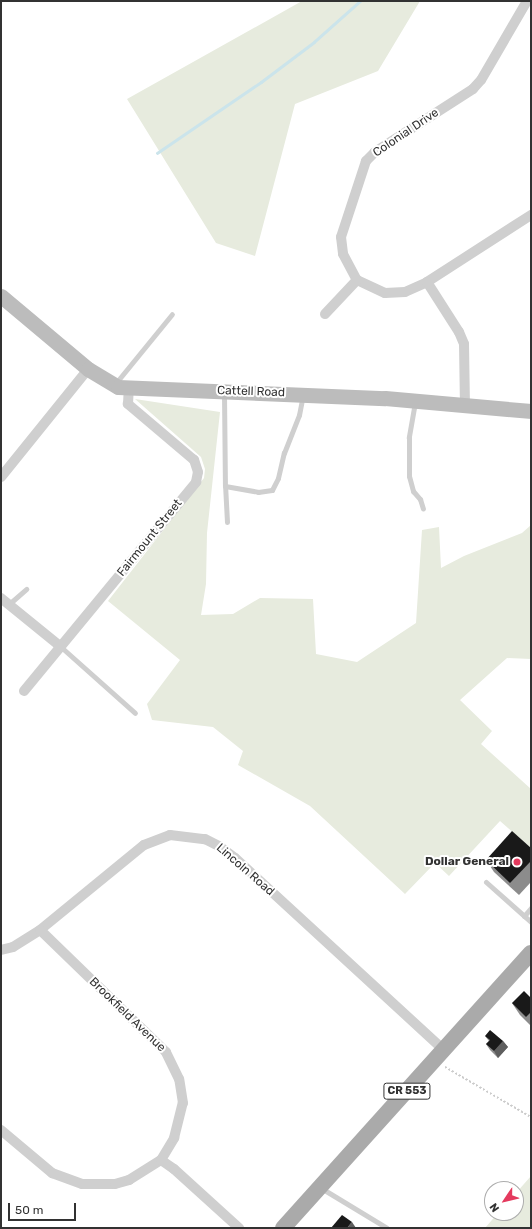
<!DOCTYPE html>
<style>
body{margin:0}
#map{position:relative;width:532px;height:1229px;overflow:hidden;background:#fff;font-family:Rubik,sans-serif}
div>[style]{position:absolute}
[style*='--x']{left:calc(var(--x)*1px);top:calc(var(--y)*1px);width:calc(var(--w)*1px);rotate:calc(var(--a)*1deg)}
.green>*{inset:0;background:#e7ebde}
.stream>*{height:2.5px;margin:-1.25px;padding:0 1.25px;transform-origin:1.25px;border-radius:1.25px;background:#cbe4eb}
.path>*{height:1.5px;margin-top:-0.75px;transform-origin:0;background:repeating-linear-gradient(90deg,#ccc 0 2px,transparent 0 4px)}
.lane>*{height:5px;margin:-2.5px;padding:0 2.5px;transform-origin:2.5px;border-radius:2.5px;background:#cfcfcf}
.street>*{height:10px;margin:-5px;padding:0 5px;transform-origin:5px;border-radius:5px;background:#cfcfcf}
.secondary>*{height:15px;margin:-7.5px;padding:0 7.5px;transform-origin:7.5px;border-radius:7.5px;background:#bcbcbc}
.primary>*{height:16px;margin:-8px;padding:0 8px;transform-origin:8px;border-radius:8px;background:#aaa}
.wall>*{inset:0;background:#8c8c8c}
.shaded-wall>*{inset:0;background:#5e5e5e}
.building>*{inset:0;background:#191919}
.dots>*{width:11px;height:11px;translate:-50% -50%;box-sizing:border-box;border:2px solid #fff;border-radius:50%}
span{translate:-50% -50%;white-space:nowrap;text-align:center;line-height:1.15;-webkit-text-stroke:4px #fff;paint-order:stroke}
.shield-label span{padding:1px 3px;background:#fff;border:1px solid;border-radius:3px;-webkit-text-stroke-width:0}
.shield-label{font-size:11px;color:#323232;font-weight:700}
.street-label{font-size:12px;color:#323232}
.poi-label{font-size:12px;color:#323232;font-weight:700}
.right{translate:-100% -50%;text-align:right}
.frame{position:absolute;inset:0;border:2px solid #323232;pointer-events:none}
.north{position:absolute;left:484px;top:1181px;width:40px;height:40px;box-sizing:border-box;background:#fff;border:1px solid #adadad;border-radius:50%;rotate:235deg;font-size:11px;font-weight:700;line-height:16px;text-align:center;color:#323232}
.north::after{content:'';display:block;margin:auto;width:14px;height:18px;background:#e43a5e;clip-path:polygon(50% 0,100% 100%,50% 72%,0 100%)}
.scale{position:absolute;left:8px;top:1203px;width:68px;height:18px;box-sizing:border-box;border:2px solid #323232;border-top:0;padding-left:5px;font-size:12px;line-height:14px;white-space:nowrap;color:#323232;-webkit-text-stroke:3px #fff;paint-order:stroke}
</style>
<div id="map">
<div class="green">
<div style="clip-path:polygon(302px 1px,420px 1px,378px 71px,295px 104px,255px 256px,216px 243px,127px 99px)"></div>
<div style="clip-path:polygon(135px 399px,220px 412px,207px 533px,206px 584px,201px 615px,233px 614px,260px 598px,313px 599px,316px 654px,357px 662px,416px 623px,422px 530px,439px 527px,441px 568px,464px 556px,522px 533px,531px 525px,531px 659px,507px 658px,460px 700px,492px 731px,481px 744px,531px 789px,531px 848px,500px 821px,449px 876px,435px 863px,405px 894px,310px 806px,238px 765px,243px 751px,213px 727px,152px 720px,147px 704px,180px 660px,108px 601px,204px 478px,205px 469px,201px 457px)"></div>
<div style="clip-path:polygon(531px 1176px,531px 1228px,485px 1228px,498px 1213px,516px 1213px,516px 1193px)"></div>
</div>
<div class="stream">
<div style="--x:157;--y:153;--w:126;--a:-34.3"></div>
<div style="--x:261;--y:82;--w:66;--a:-37"></div>
<div style="--x:314;--y:42;--w:62;--a:-41.7"></div>
</div>
<div class="path">
<div style="--x:445;--y:1067;--w:99;--a:30.2"></div>
</div>
<div class="lane">
<div style="--x:115;--y:384;--w:90;--a:-50.8"></div>
<div style="--x:224;--y:394;--w:92;--a:89.4"></div>
<div style="--x:415;--y:402;--w:36;--a:100"></div>
<div style="--x:409;--y:437;--w:39;--a:90"></div>
<div style="--x:409;--y:476;--w:16;--a:75"></div>
<div style="--x:413;--y:491;--w:11;--a:49"></div>
<div style="--x:420;--y:499;--w:10;--a:73"></div>
<div style="--x:227;--y:522;--w:36;--a:-93"></div>
<div style="--x:225;--y:486;--w:34;--a:10"></div>
<div style="--x:258;--y:492;--w:14;--a:-8"></div>
<div style="--x:272;--y:490;--w:13;--a:-63"></div>
<div style="--x:278;--y:478;--w:26;--a:-77"></div>
<div style="--x:284;--y:453;--w:41;--a:-68.5"></div>
<div style="--x:299;--y:415;--w:20;--a:-79"></div>
<div style="--x:9;--y:604;--w:23;--a:-41"></div>
<div style="--x:61;--y:647;--w:99;--a:41.7"></div>
<div style="--x:486;--y:882;--w:60;--a:41.6"></div>
<div style="--x:524;--y:916;--w:11;--a:-49"></div>
<div style="--x:321;--y:1188;--w:77;--a:31.2"></div>
</div>
<div class="street">
<div style="--x:527;--y:1;--w:91;--a:120.2"></div>
<div style="--x:481;--y:80;--w:12;--a:132"></div>
<div style="--x:473;--y:89;--w:117;--a:147.3"></div>
<div style="--x:375;--y:152;--w:13;--a:135"></div>
<div style="--x:366;--y:161;--w:80;--a:108.2"></div>
<div style="--x:341;--y:237;--w:17;--a:83"></div>
<div style="--x:343;--y:254;--w:30;--a:62"></div>
<div style="--x:357;--y:280;--w:31;--a:25"></div>
<div style="--x:385;--y:293;--w:20;--a:-3"></div>
<div style="--x:405;--y:292;--w:24;--a:-24"></div>
<div style="--x:427;--y:282;--w:124;--a:-32.8"></div>
<div style="--x:427;--y:282;--w:59;--a:57.4"></div>
<div style="--x:459;--y:332;--w:13;--a:67"></div>
<div style="--x:464;--y:344;--w:62;--a:89.1"></div>
<div style="--x:325;--y:314;--w:47;--a:-46.7"></div>
<div style="--x:1;--y:477;--w:139;--a:-51.1"></div>
<div style="--x:1;--y:598;--w:77;--a:39.2"></div>
<div style="--x:24;--y:691;--w:271;--a:-50.5"></div>
<div style="--x:196;--y:482;--w:10;--a:-79"></div>
<div style="--x:198;--y:472;--w:13;--a:-108"></div>
<div style="--x:194;--y:460;--w:87;--a:-139.7"></div>
<div style="--x:128;--y:404;--w:17;--a:-87"></div>
<div style="--x:1;--y:950;--w:12;--a:-14"></div>
<div style="--x:13;--y:947;--w:32;--a:-32"></div>
<div style="--x:40;--y:930;--w:134;--a:-39.3"></div>
<div style="--x:144;--y:845;--w:28;--a:-21"></div>
<div style="--x:170;--y:835;--w:35;--a:7"></div>
<div style="--x:205;--y:839;--w:16;--a:27"></div>
<div style="--x:219;--y:846;--w:20;--a:37"></div>
<div style="--x:235;--y:858;--w:284;--a:42.6"></div>
<div style="--x:1;--y:1130;--w:67;--a:40.1"></div>
<div style="--x:52;--y:1173;--w:32;--a:20"></div>
<div style="--x:82;--y:1184;--w:33;--a:0"></div>
<div style="--x:115;--y:1184;--w:15;--a:-16"></div>
<div style="--x:129;--y:1180;--w:38;--a:-32"></div>
<div style="--x:161;--y:1160;--w:26;--a:-59"></div>
<div style="--x:174;--y:1138;--w:36;--a:-76"></div>
<div style="--x:183;--y:1103;--w:24;--a:-99"></div>
<div style="--x:179;--y:1079;--w:30;--a:-116"></div>
<div style="--x:166;--y:1052;--w:175;--a:-135.9"></div>
<div style="--x:161;--y:1160;--w:16;--a:35"></div>
<div style="--x:174;--y:1169;--w:88;--a:42.2"></div>
</div>
<div class="secondary">
<div style="--x:1;--y:296;--w:114;--a:40"></div>
<div style="--x:88;--y:369;--w:35;--a:31"></div>
<div style="--x:118;--y:387;--w:267;--a:2.4"></div>
<div style="--x:385;--y:398;--w:147;--a:5.1"></div>
</div>
<div class="primary">
<div style="--x:283;--y:1228;--w:370;--a:-48"></div>
</div>
<div class="wall">
<div style="clip-path:polygon(531px 848px,531px 882px,519px 895px,494px 872px,486px 860px)"></div>
<div style="clip-path:polygon(531px 998px,531px 1026px,520px 1015px,512px 1003px)"></div>
<div style="clip-path:polygon(485px 1036px,503px 1041px,508px 1047px,498px 1058px,490px 1050px,486px 1044px,489px 1041px)"></div>
</div>
<div class="shaded-wall">
<div style="clip-path:polygon(503px 1041px,508px 1047px,498px 1058px,494px 1051px)"></div>
<div style="clip-path:polygon(352px 1222px,356px 1228px,347px 1228px)"></div>
</div>
<div class="building">
<div style="clip-path:polygon(512px 831px,531px 848px,531px 861px,510px 883px,486px 860px)"></div>
<div style="clip-path:polygon(524px 991px,531px 998px,531px 1012px,526px 1017px,512px 1003px)"></div>
<div style="clip-path:polygon(490px 1030px,503px 1041px,494px 1051px,486px 1044px,490px 1040px,485px 1036px)"></div>
<div style="clip-path:polygon(342px 1215px,352px 1222px,347px 1228px,331px 1228px)"></div>
</div>
<div class="dots">
<div style="left:517px;top:862px;background:#e43a5e"></div>
</div>
<div class="shield-label">
<span style="left:407px;top:1091px">CR 553</span>
</div>
<div class="street-label">
<span style="left:406px;top:133px;rotate:-34deg">Colonial Drive</span>
<span style="left:251px;top:392px;rotate:2deg">Cattell Road</span>
<span style="left:150px;top:538px;rotate:-51deg">Fairmount Street</span>
<span style="left:245px;top:870px;rotate:41deg">Lincoln Road</span>
<span style="left:127px;top:1015px;rotate:44deg">Brookfield Avenue</span>
</div>
<div class="poi-label">
<span class="right" style="left:509px;top:862px">Dollar General</span>
</div>
<div class="frame"></div>
<div class="north">N</div>
<div class="scale">50 m</div>
</div>
